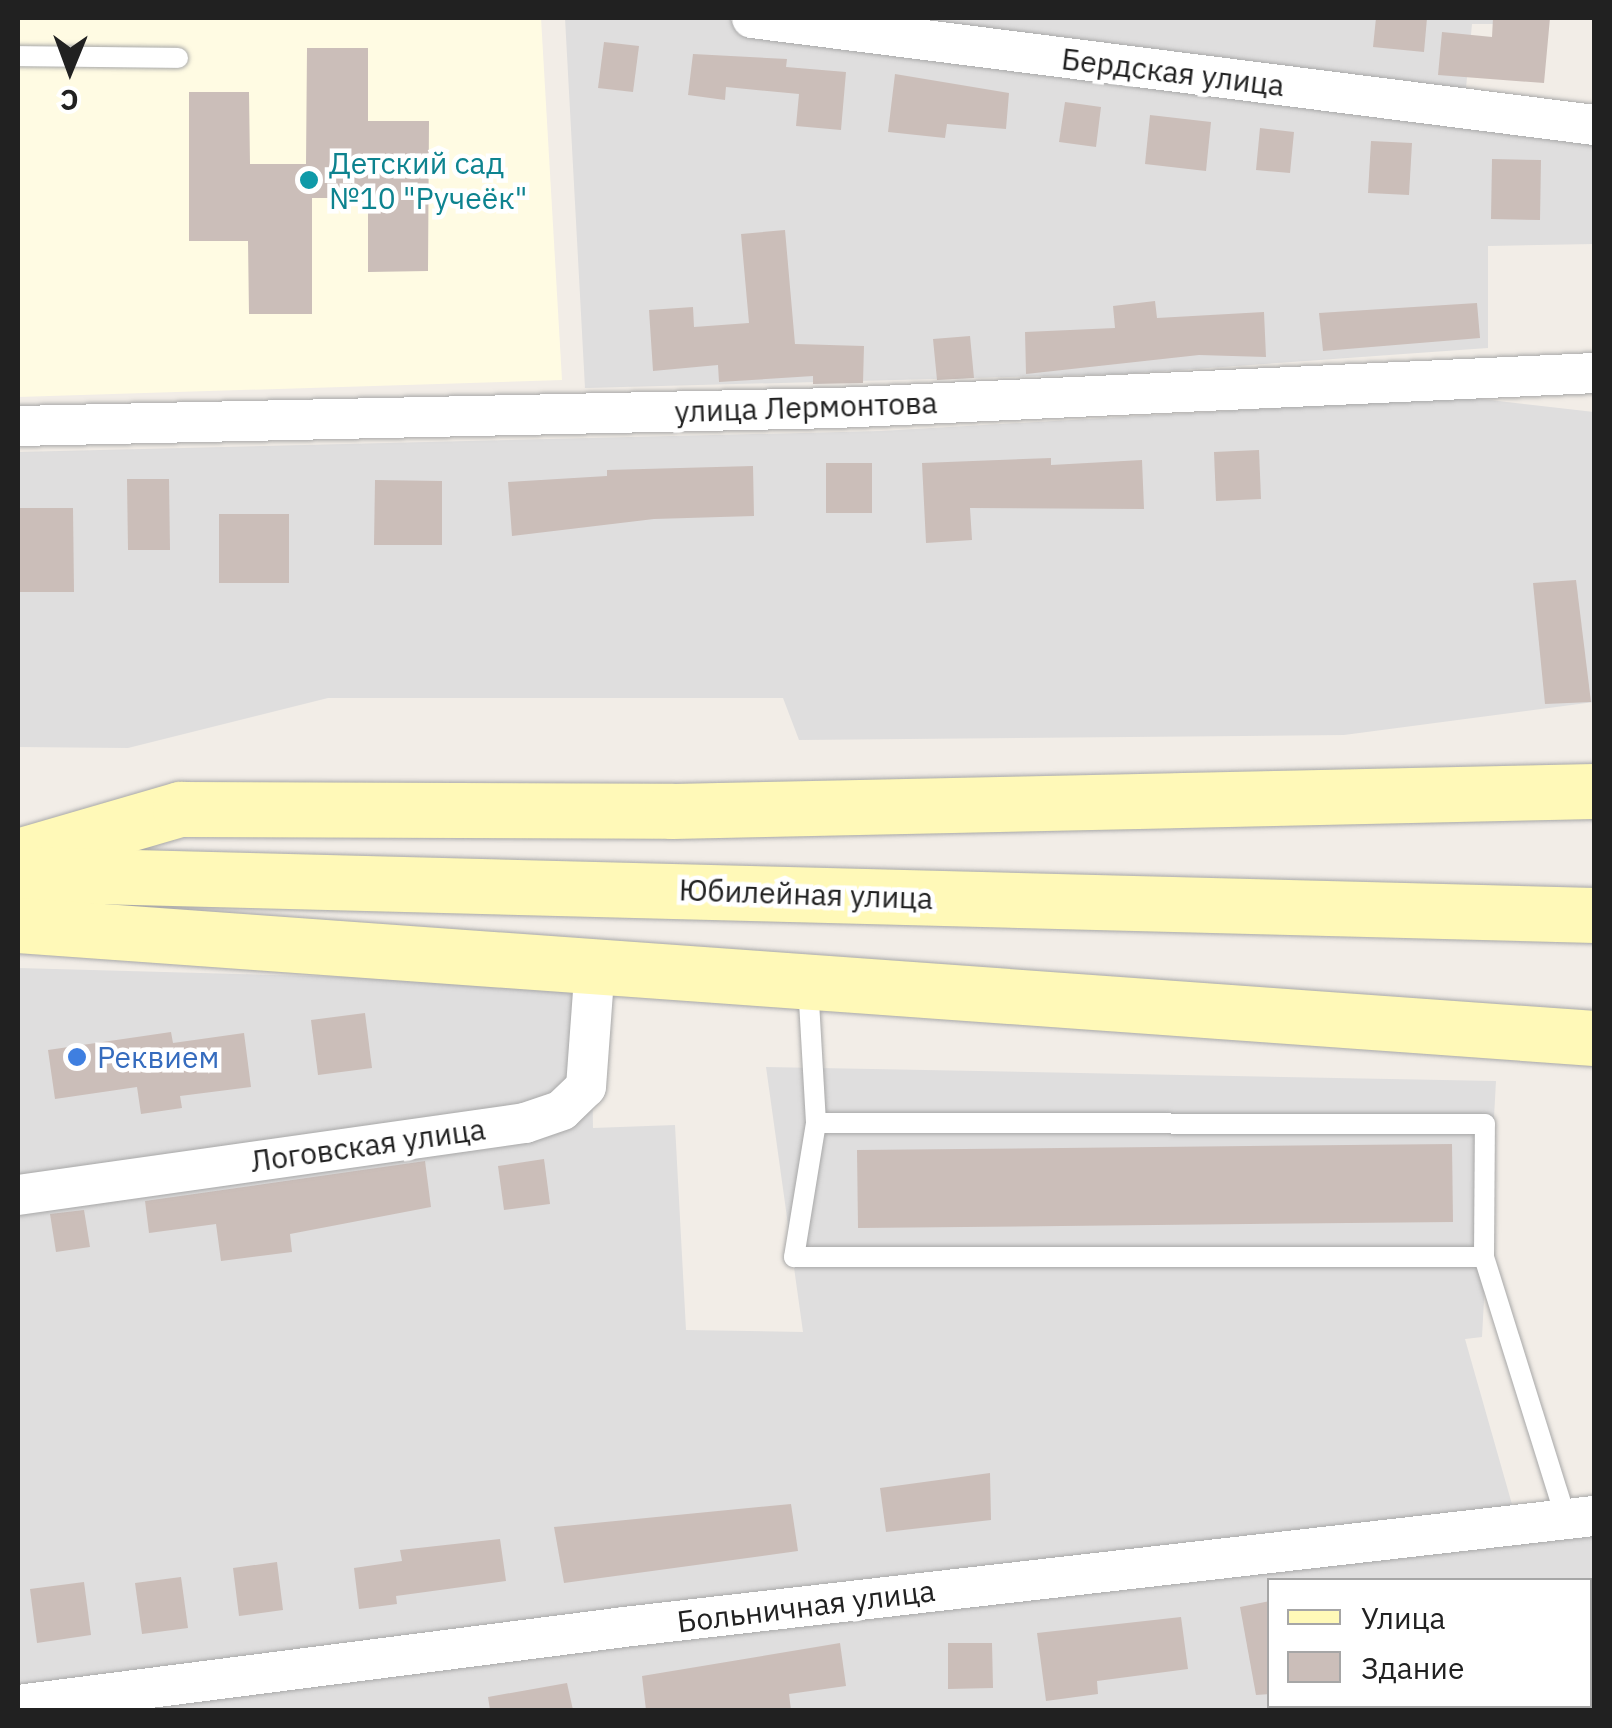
<!DOCTYPE html>
<meta charset="utf-8">
<style>
body{margin:0}
#map{position:relative;width:1612px;height:1728px;overflow:hidden;background:#f2ede7;font-family:"IBM Plex Sans",sans-serif}
div>[style]{position:absolute}
[style*='--x']{left:calc(var(--x)*1px);top:calc(var(--y)*1px);width:calc(var(--w)*1px);rotate:calc(var(--a)*1deg)}
.residential>*{inset:0;background:#dfdede}
.education>*{inset:0;background:#fffbe3}
.building>*{inset:0;background:#cbbeb9}
.roads{filter:drop-shadow(0 0 2px #a8a8a8) drop-shadow(0 0 2px #a8a8a8)}
.lane>*{height:20px;margin:-10px;padding:0 10px;transform-origin:10px;border-radius:10px;background:#fff}
.street>*{height:40px;margin:-20px;padding:0 20px;transform-origin:20px;border-radius:20px;background:#fff}
.secondary>*{height:55px;margin:-27.5px;padding:0 27.5px;transform-origin:27.5px;border-radius:27.5px;background:#fff9b8}
.dots>*{width:28px;height:28px;translate:-50% -50%;box-sizing:border-box;border:5px solid #fff;border-radius:50%}
span{translate:-50% -50%;white-space:nowrap;text-align:center;line-height:1.15;-webkit-text-stroke:9px #fff;paint-order:stroke}
.street-label{font-size:30px;color:#212121}
.culture-label{font-size:30px;color:#0d838f}
.left{translate:0 -50%;text-align:left}
.shop-label{font-size:30px;color:#366cbe}
.frame{position:absolute;inset:0;border:20px solid #212121;pointer-events:none}
.legend{position:absolute;left:1267px;top:1578px;width:325px;height:130px;box-sizing:border-box;background:#fff;border:2px solid #a6a6a6;margin:0;padding:12px 18px;list-style:none;font-size:30px;color:#212121}
.legend li{display:flex;align-items:center;gap:20px;height:50px}
.legend b{width:50px;border:2px solid #a6a6a6}
.north{position:absolute;left:20px;top:20px;width:100px;height:100px;-webkit-text-stroke:8px #fff;paint-order:stroke;rotate:181deg;font-size:28px;font-weight:700;line-height:40px;text-align:center;color:#212121}
.north::after{content:'';display:block;margin:auto;width:35px;height:45px;background:#212121;clip-path:polygon(50% 0,100% 100%,50% 72%,0 100%)}
</style>
<div id="map">
<div class="residential">
<div style="clip-path:polygon(565px 18px,1542px 18px,1542px 24px,1472px 24px,1463px 120px,1594px 135px,1594px 244px,1488px 246px,1488px 348px,1123px 374px,585px 388px)"></div>
<div style="clip-path:polygon(1464px 397px,1594px 412px,1594px 702px,1344px 735px,799px 740px,783px 698px,328px 698px,128px 748px,18px 747px,18px 452px,881px 431px)"></div>
<div style="clip-path:polygon(evenodd,18px 968px,534px 982px,591px 999px,593px 1128px,675px 1125px,686px 1330px,803px 1332px,766px 1067px,1496px 1081px,1482px 1337px,1465px 1339px,1523px 1543px,1594px 1536px,1594px 1710px,18px 1710px,18px 968px,1270px 1580px,1590px 1580px,1590px 1706px,1270px 1706px,1270px 1580px)"></div>
</div>
<div class="education">
<div style="clip-path:polygon(20px 18px,541px 18px,562px 380px,18px 397px)"></div>
</div>
<div class="building">
<div style="clip-path:polygon(1376px 18px,1427px 18px,1424px 52px,1373px 47px)"></div>
<div style="clip-path:polygon(1493px 18px,1550px 18px,1544px 83px,1438px 75px,1442px 32px,1492px 37px)"></div>
<div style="clip-path:polygon(604px 42px,639px 46px,633px 92px,598px 88px)"></div>
<div style="clip-path:polygon(307px 48px,368px 48px,368px 121px,429px 121px,428px 271px,368px 272px,368px 198px,312px 198px,312px 314px,249px 314px,248px 241px,189px 241px,189px 92px,249px 92px,250px 164px,306px 164px)"></div>
<div style="clip-path:polygon(693px 54px,787px 59px,786px 67px,846px 72px,841px 130px,796px 126px,799px 94px,726px 87px,725px 100px,688px 95px)"></div>
<div style="clip-path:polygon(895px 74px,1009px 93px,1006px 129px,947px 124px,945px 138px,888px 132px)"></div>
<div style="clip-path:polygon(1065px 102px,1101px 107px,1096px 147px,1059px 142px)"></div>
<div style="clip-path:polygon(1150px 115px,1211px 122px,1206px 171px,1145px 164px)"></div>
<div style="clip-path:polygon(1260px 128px,1294px 132px,1290px 173px,1256px 170px)"></div>
<div style="clip-path:polygon(1371px 141px,1412px 143px,1409px 195px,1368px 193px)"></div>
<div style="clip-path:polygon(1492px 159px,1541px 160px,1540px 220px,1491px 219px)"></div>
<div style="clip-path:polygon(785px 230px,795px 344px,864px 346px,863px 383px,813px 384px,813px 376px,719px 382px,718px 365px,653px 371px,649px 310px,693px 307px,694px 327px,749px 323px,741px 234px)"></div>
<div style="clip-path:polygon(1155px 301px,1157px 318px,1264px 312px,1266px 357px,1199px 355px,1026px 374px,1025px 332px,1115px 328px,1113px 306px)"></div>
<div style="clip-path:polygon(1477px 303px,1480px 338px,1323px 351px,1319px 313px)"></div>
<div style="clip-path:polygon(970px 336px,974px 378px,937px 380px,933px 339px)"></div>
<div style="clip-path:polygon(1259px 450px,1261px 499px,1216px 501px,1214px 452px)"></div>
<div style="clip-path:polygon(1051px 458px,1051px 465px,1142px 460px,1144px 509px,970px 508px,972px 540px,926px 543px,922px 463px)"></div>
<div style="clip-path:polygon(826px 463px,872px 463px,872px 513px,826px 513px)"></div>
<div style="clip-path:polygon(753px 466px,754px 516px,654px 519px,512px 536px,508px 482px,607px 476px,607px 470px)"></div>
<div style="clip-path:polygon(127px 479px,169px 479px,170px 550px,128px 550px)"></div>
<div style="clip-path:polygon(375px 480px,442px 481px,442px 545px,374px 545px)"></div>
<div style="clip-path:polygon(18px 508px,73px 508px,74px 592px,18px 592px)"></div>
<div style="clip-path:polygon(219px 514px,289px 514px,289px 583px,219px 583px)"></div>
<div style="clip-path:polygon(1576px 580px,1591px 702px,1545px 704px,1533px 583px)"></div>
<div style="clip-path:polygon(365px 1013px,372px 1068px,318px 1075px,311px 1020px)"></div>
<div style="clip-path:polygon(171px 1032px,173px 1043px,244px 1033px,251px 1087px,180px 1096px,182px 1108px,141px 1114px,137px 1087px,55px 1099px,48px 1050px)"></div>
<div style="clip-path:polygon(1452px 1144px,1453px 1222px,858px 1228px,857px 1150px)"></div>
<div style="clip-path:polygon(544px 1159px,550px 1204px,504px 1210px,498px 1166px)"></div>
<div style="clip-path:polygon(425px 1161px,431px 1207px,290px 1234px,292px 1252px,221px 1261px,216px 1224px,149px 1233px,145px 1201px)"></div>
<div style="clip-path:polygon(84px 1210px,90px 1247px,56px 1252px,50px 1214px)"></div>
<div style="clip-path:polygon(990px 1473px,991px 1520px,886px 1532px,880px 1488px)"></div>
<div style="clip-path:polygon(791px 1504px,798px 1551px,564px 1583px,554px 1527px)"></div>
<div style="clip-path:polygon(500px 1539px,506px 1581px,396px 1596px,397px 1604px,359px 1609px,354px 1568px,402px 1561px,400px 1550px)"></div>
<div style="clip-path:polygon(277px 1562px,283px 1610px,239px 1616px,233px 1568px)"></div>
<div style="clip-path:polygon(181px 1577px,188px 1628px,142px 1634px,135px 1583px)"></div>
<div style="clip-path:polygon(84px 1582px,91px 1635px,37px 1643px,30px 1589px)"></div>
<div style="clip-path:polygon(1270px 1601px,1270px 1694px,1256px 1695px,1240px 1607px)"></div>
<div style="clip-path:polygon(1181px 1617px,1188px 1669px,1097px 1681px,1098px 1694px,1046px 1701px,1037px 1633px)"></div>
<div style="clip-path:polygon(840px 1643px,846px 1686px,789px 1694px,791px 1710px,646px 1710px,642px 1676px)"></div>
<div style="clip-path:polygon(948px 1643px,992px 1643px,993px 1688px,948px 1689px)"></div>
<div style="clip-path:polygon(567px 1683px,573px 1710px,490px 1710px,488px 1697px)"></div>
</div>
<div class="roads">
<div class="lane">
<div style="--x:18;--y:56;--w:160;--a:0.7"></div>
<div style="--x:808;--y:984;--w:139;--a:86.7"></div>
<div style="--x:816;--y:1123;--w:136;--a:99.3"></div>
<div style="--x:794;--y:1257;--w:690;--a:0"></div>
<div style="--x:1484;--y:1257;--w:133;--a:-89.6"></div>
<div style="--x:1485;--y:1124;--w:669;--a:-179.91"></div>
<div style="--x:1484;--y:1257;--w:275;--a:72.6"></div>
</div>
<div class="street">
<div style="--x:752;--y:18;--w:849;--a:7.24"></div>
<div style="--x:18;--y:426;--w:818;--a:-1.26"></div>
<div style="--x:836;--y:408;--w:759;--a:-2.64"></div>
<div style="--x:18;--y:1195;--w:512;--a:-8.08"></div>
<div style="--x:525;--y:1123;--w:39;--a:-19"></div>
<div style="--x:562;--y:1110;--w:33;--a:-44"></div>
<div style="--x:586;--y:1087;--w:122;--a:-85.8"></div>
<div style="--x:18;--y:1705;--w:611;--a:-7.33"></div>
<div style="--x:624;--y:1627;--w:976;--a:-6.53"></div>
</div>
<div class="secondary">
<div style="--x:18;--y:856;--w:169;--a:-16.2"></div>
<div style="--x:180;--y:809;--w:492;--a:0.2"></div>
<div style="--x:672;--y:811;--w:922;--a:-1.24"></div>
<div style="--x:18;--y:874;--w:1577;--a:1.49"></div>
<div style="--x:18;--y:925;--w:1580;--a:4.1"></div>
</div>
</div>
<div class="dots">
<div style="left:309px;top:180px;background:#0f9aa8"></div>
<div style="left:77px;top:1057px;background:#3f7fe0"></div>
</div>
<div class="street-label">
<span style="left:1173px;top:72px;rotate:7deg">Бердская улица</span>
<span style="left:806px;top:407px;rotate:-2deg">улица Лермонтова</span>
<span style="left:806px;top:894px;rotate:2deg">Юбилейная улица</span>
<span style="left:368px;top:1145px;rotate:-8deg">Логовская улица</span>
<span style="left:806px;top:1606px;rotate:-7deg">Больничная улица</span>
</div>
<div class="culture-label">
<span class="left" style="left:329px;top:180px">Детский сад<br>№10 "Ручеёк"</span>
</div>
<div class="shop-label">
<span class="left" style="left:97px;top:1057px">Реквием</span>
</div>
<div class="frame"></div>
<ul class="legend">
<li><b style="height:12px;background:#fff9b8"></b>Улица</li>
<li><b style="height:28px;background:#cbbeb9"></b>Здание</li>
</ul>
<div class="north">С</div>
</div>
